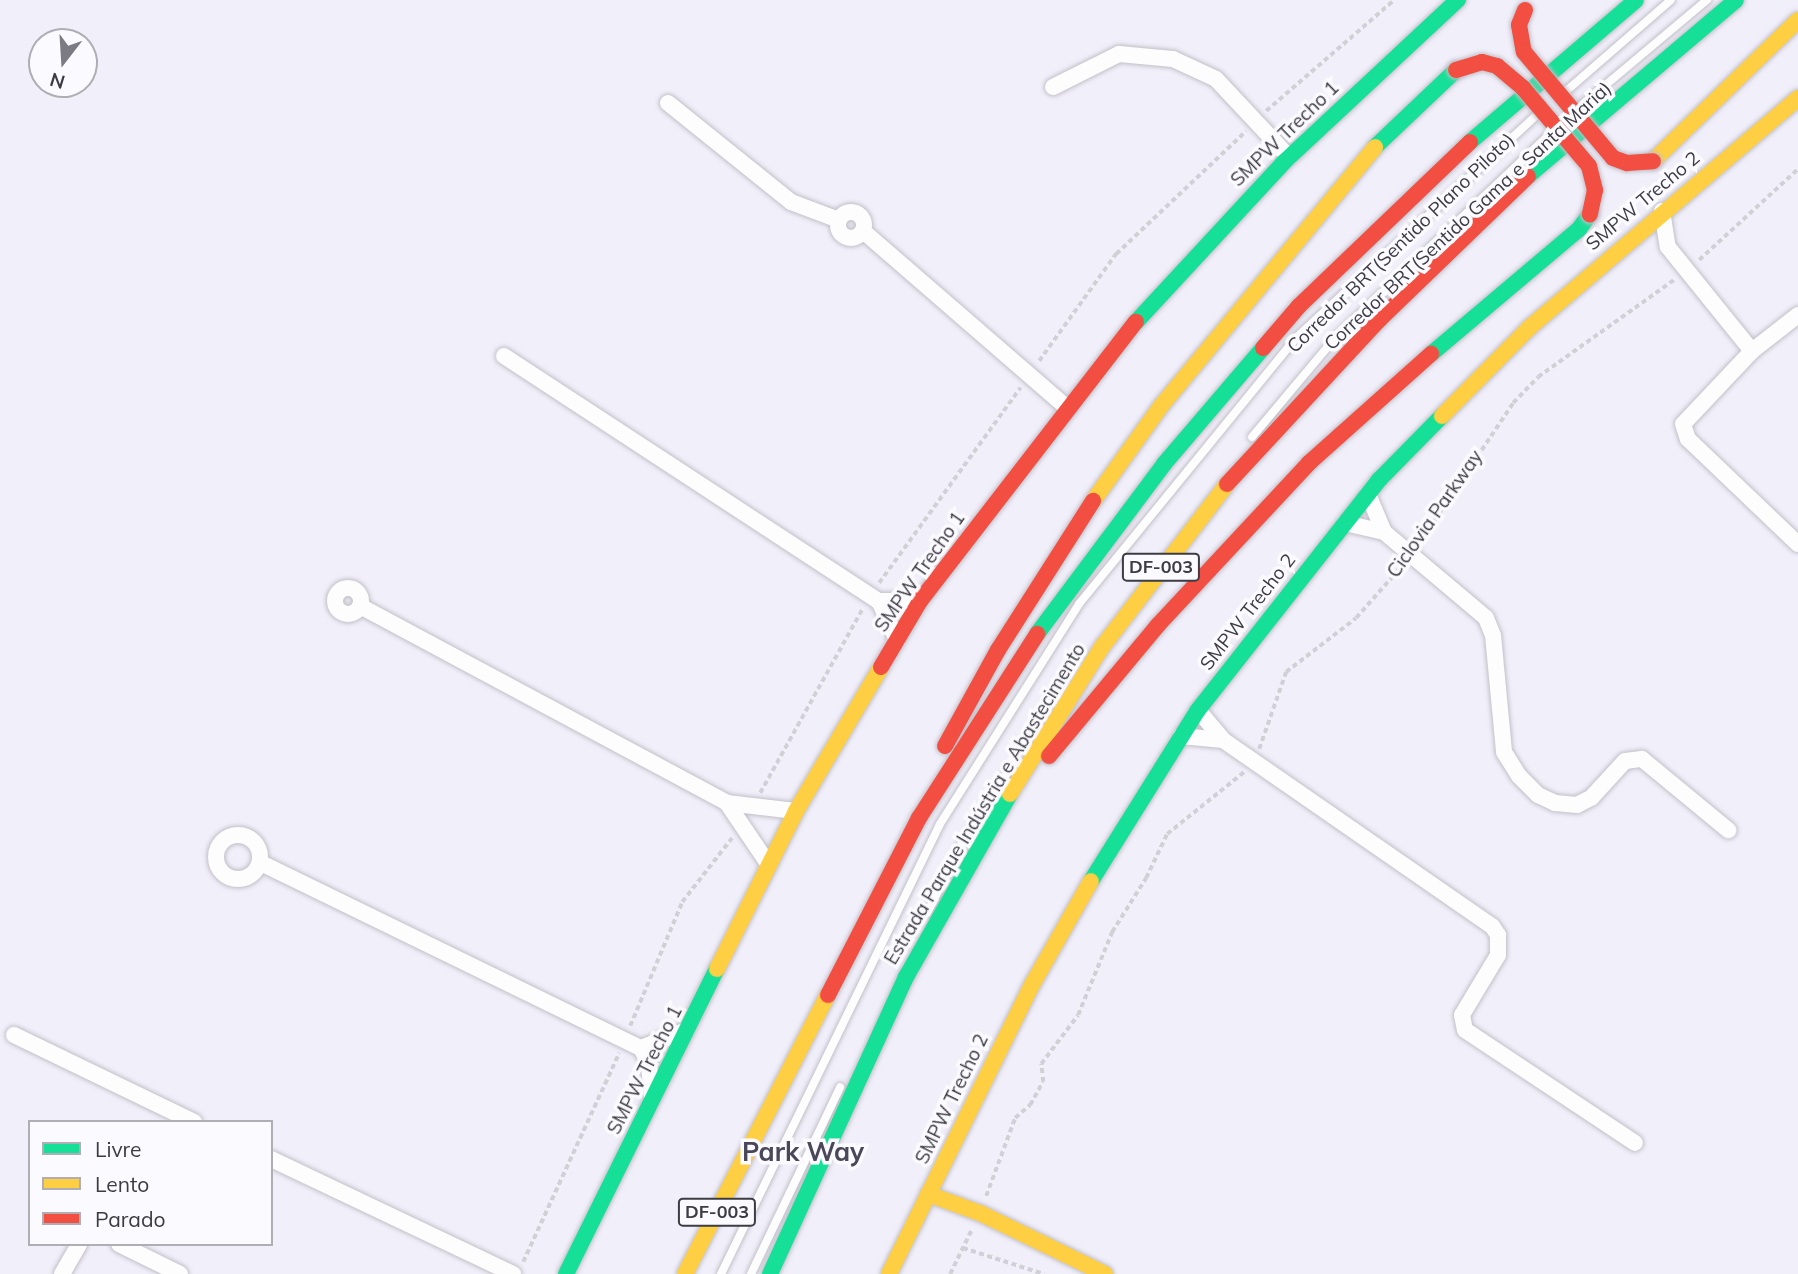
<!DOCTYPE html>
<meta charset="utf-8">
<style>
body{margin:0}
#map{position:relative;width:1798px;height:1274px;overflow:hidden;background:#f1effa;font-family:Mulish,sans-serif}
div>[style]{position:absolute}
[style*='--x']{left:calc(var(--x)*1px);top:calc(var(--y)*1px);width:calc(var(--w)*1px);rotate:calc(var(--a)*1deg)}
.path>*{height:3.5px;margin-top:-1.75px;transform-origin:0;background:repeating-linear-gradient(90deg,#d1d0d4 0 5px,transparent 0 8.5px)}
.roads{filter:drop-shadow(0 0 2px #c2c0c8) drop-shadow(0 0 2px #c2c0c8)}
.lane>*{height:8px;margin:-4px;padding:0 4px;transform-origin:4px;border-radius:4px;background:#fdfdfe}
.street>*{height:16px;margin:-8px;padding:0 8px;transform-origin:8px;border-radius:8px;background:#fdfdfe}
.street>.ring{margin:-8px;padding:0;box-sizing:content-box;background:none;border:16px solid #fdfdfe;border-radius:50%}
.fast>*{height:16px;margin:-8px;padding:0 8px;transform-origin:8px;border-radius:8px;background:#16e098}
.slow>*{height:16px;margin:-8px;padding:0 8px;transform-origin:8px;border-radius:8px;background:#ffcf43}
.jam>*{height:16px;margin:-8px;padding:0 8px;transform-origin:8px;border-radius:8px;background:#f24e42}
.bridges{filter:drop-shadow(0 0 2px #c2c0c8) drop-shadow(0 0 2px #c2c0c8)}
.jam-bridge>*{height:16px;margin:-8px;padding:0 8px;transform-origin:8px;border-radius:8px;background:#f24e42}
span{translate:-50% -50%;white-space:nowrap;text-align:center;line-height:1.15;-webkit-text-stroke:7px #fbfafe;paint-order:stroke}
.shield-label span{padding:2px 5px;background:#fbfafe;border:2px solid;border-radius:5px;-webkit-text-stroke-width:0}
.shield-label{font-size:18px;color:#3d3c44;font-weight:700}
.street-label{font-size:19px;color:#3d3c44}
.district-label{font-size:26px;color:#4a4758;font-weight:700}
.legend{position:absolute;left:28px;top:1120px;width:245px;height:126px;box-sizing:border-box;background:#fbfafe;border:2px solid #afaeb4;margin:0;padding:9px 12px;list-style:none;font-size:21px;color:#3d3c44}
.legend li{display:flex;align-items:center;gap:14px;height:35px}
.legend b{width:35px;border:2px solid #afaeb4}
.north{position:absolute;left:28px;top:28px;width:70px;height:70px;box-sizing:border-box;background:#fbfafe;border:2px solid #afaeb4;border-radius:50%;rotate:197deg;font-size:19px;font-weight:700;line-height:28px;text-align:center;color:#3d3c44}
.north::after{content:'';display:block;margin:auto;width:24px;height:32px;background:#7c7b84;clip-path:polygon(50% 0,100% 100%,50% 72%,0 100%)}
</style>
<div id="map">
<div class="path">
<div style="--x:1266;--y:111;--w:169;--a:-40.9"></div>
<div style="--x:1699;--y:260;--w:134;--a:-42.6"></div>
<div style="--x:1039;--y:361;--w:132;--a:-54.3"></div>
<div style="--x:1116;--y:254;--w:179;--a:-43.4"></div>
<div style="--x:1420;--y:542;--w:167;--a:-56.2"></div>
<div style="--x:1513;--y:403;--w:36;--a:-46"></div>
<div style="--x:1538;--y:377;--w:167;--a:-35.5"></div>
<div style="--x:879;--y:583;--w:241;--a:-54.1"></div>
<div style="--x:1259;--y:749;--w:82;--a:-70.7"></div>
<div style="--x:1286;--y:672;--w:88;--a:-37.6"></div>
<div style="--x:1356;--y:618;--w:68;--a:-48.6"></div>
<div style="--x:760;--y:793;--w:210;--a:-60.9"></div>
<div style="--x:630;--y:1026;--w:134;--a:-67.2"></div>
<div style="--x:682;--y:902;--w:81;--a:-52"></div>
<div style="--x:986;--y:1196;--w:83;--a:-69.6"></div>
<div style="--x:1015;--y:1118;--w:20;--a:-41"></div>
<div style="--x:1030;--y:1105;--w:26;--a:-61"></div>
<div style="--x:1043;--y:1082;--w:18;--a:-96"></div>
<div style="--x:1041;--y:1064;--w:61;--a:-52.9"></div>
<div style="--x:1078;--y:1015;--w:90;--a:-67.7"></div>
<div style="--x:1112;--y:932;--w:64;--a:-57.8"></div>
<div style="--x:1146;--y:878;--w:49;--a:-64.5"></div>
<div style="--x:1167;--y:834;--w:99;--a:-38.8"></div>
<div style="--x:963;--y:1248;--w:85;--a:17.8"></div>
<div style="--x:523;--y:1262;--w:230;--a:-65.3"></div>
<div style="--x:950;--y:1274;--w:50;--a:-63.9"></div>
</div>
<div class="roads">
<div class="lane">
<div style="--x:1565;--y:92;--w:140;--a:-41"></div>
<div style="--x:1577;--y:109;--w:170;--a:-40"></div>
<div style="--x:1252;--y:437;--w:131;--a:-50"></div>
<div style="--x:1336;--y:337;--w:298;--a:-43.5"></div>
<div style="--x:927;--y:913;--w:80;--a:-63.1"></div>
<div style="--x:963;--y:842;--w:80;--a:-57.3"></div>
<div style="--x:721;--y:1274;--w:500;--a:-64.05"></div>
<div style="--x:940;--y:824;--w:260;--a:-57.7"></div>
<div style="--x:1079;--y:604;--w:345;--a:-50.8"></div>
<div style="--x:1297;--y:337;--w:330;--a:-42.8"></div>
<div style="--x:751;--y:1274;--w:207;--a:-64.5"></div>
</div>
<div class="street">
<div style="--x:1053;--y:87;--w:74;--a:-26.6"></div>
<div style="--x:1119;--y:54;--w:54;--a:5.3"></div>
<div style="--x:1173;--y:59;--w:47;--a:24.9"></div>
<div style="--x:1216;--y:79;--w:107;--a:46.9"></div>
<div style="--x:668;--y:103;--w:158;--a:38.8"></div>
<div style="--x:791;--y:202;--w:51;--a:20.6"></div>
<div style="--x:1662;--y:211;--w:36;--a:81"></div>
<div style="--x:1668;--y:247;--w:134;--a:51.1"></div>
<div class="ring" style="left:838px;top:212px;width:10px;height:10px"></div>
<div style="--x:863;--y:231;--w:269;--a:40.9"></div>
<div style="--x:1798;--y:315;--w:58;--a:142"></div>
<div style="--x:1752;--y:351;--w:100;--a:133.4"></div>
<div style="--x:1683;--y:424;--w:16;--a:72"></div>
<div style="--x:1688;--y:439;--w:152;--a:43.7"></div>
<div style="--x:504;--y:356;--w:448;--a:33.2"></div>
<div style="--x:879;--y:601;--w:43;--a:65.2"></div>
<div style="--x:1368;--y:494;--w:41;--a:67.2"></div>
<div style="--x:1345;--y:523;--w:40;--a:13"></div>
<div style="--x:1384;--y:532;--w:133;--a:40.1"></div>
<div style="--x:1486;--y:618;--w:18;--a:68"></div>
<div style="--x:1493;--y:635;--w:118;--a:84.6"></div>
<div style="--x:1504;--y:752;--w:28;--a:58"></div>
<div style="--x:1519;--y:776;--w:27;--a:45"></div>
<div style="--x:1538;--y:795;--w:19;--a:25"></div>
<div style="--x:1555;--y:803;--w:22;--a:5"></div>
<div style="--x:1577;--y:805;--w:16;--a:-27"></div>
<div style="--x:1591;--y:798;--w:50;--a:-47.4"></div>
<div style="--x:1625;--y:761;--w:17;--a:-7"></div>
<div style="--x:1642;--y:759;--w:112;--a:39.5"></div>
<div class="ring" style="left:335px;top:588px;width:10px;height:10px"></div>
<div style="--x:879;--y:601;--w:41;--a:0"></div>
<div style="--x:360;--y:606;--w:417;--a:28.2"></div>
<div style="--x:727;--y:803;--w:69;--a:6.6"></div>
<div style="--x:1198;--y:710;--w:39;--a:50"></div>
<div style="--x:1223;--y:740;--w:327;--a:34.7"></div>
<div style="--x:1492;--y:926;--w:11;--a:56"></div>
<div style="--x:1498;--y:935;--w:20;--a:90"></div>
<div style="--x:1498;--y:955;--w:70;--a:121"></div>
<div style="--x:1462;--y:1015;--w:15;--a:79"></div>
<div style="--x:1465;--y:1030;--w:204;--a:33.6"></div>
<div style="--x:1181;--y:736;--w:42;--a:5.4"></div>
<div style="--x:727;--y:803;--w:75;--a:55.9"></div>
<div class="ring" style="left:216px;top:835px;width:28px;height:28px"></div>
<div style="--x:261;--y:863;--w:423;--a:26"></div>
<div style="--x:641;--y:1048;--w:18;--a:63"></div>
<div style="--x:649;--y:1064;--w:32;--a:85"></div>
<div style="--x:14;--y:1035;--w:200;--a:25.8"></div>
<div style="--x:641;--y:1048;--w:49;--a:-21.4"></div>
<div style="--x:271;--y:1159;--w:268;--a:25.4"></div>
<div style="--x:119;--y:1244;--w:68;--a:26.2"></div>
<div style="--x:62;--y:1274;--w:34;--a:-60"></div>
</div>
<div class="fast">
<div style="--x:1470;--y:142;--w:218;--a:-40.5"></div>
<div style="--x:1375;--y:147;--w:112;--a:-43.5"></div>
<div style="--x:1528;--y:176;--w:272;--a:-40.2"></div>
<div style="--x:1136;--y:322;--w:218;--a:-47.2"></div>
<div style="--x:1284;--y:162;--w:238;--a:-43"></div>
<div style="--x:1431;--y:354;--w:194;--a:-40.2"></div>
<div style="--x:1579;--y:229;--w:19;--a:-54"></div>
<div style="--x:1037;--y:634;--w:212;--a:-53.2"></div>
<div style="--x:1164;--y:464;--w:153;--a:-49.5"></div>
<div style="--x:1091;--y:881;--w:202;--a:-58"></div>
<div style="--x:1198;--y:710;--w:293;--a:-51.8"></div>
<div style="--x:1379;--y:480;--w:90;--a:-45.5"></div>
<div style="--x:566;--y:1274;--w:340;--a:-63.7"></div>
<div style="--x:770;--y:1274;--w:327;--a:-65.4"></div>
<div style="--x:906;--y:977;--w:210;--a:-60.4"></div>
</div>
<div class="slow">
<div style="--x:1653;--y:161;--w:202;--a:-44.2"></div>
<div style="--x:1442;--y:416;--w:124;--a:-45.3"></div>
<div style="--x:1529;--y:328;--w:354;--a:-40.5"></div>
<div style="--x:1093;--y:501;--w:117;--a:-54.4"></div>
<div style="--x:1161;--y:406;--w:336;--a:-50.4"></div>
<div style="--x:1010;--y:794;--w:173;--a:-58"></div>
<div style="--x:1102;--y:647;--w:205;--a:-52.5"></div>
<div style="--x:717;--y:969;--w:177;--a:-63.4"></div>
<div style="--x:796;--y:811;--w:167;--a:-59.4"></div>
<div style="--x:928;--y:1194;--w:55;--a:20.1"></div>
<div style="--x:980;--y:1213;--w:139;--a:26"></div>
<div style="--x:685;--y:1274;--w:314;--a:-62.9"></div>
<div style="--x:889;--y:1274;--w:325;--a:-63.7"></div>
<div style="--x:1033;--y:983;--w:117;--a:-60.4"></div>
</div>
<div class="jam">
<div style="--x:1263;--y:348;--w:55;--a:-49.4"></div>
<div style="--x:1299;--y:306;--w:237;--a:-43.8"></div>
<div style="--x:1227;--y:484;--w:224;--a:-47.2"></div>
<div style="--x:1379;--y:320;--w:207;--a:-44"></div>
<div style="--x:881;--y:667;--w:77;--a:-59.4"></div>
<div style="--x:920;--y:601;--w:353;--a:-52.3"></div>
<div style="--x:945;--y:746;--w:110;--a:-61.1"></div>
<div style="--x:998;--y:650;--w:177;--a:-57.5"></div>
<div style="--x:1049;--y:756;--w:170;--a:-50.2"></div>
<div style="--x:1158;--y:625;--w:221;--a:-47"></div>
<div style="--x:1309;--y:463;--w:164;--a:-41.8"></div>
<div style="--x:828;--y:995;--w:199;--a:-62.8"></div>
<div style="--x:919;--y:818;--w:219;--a:-57.3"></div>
</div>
</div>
<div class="bridges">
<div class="jam-bridge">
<div style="--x:1525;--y:10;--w:16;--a:112"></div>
<div style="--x:1519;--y:25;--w:27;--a:80"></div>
<div style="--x:1524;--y:52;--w:138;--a:50"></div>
<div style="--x:1613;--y:158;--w:15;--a:20"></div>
<div style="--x:1627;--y:163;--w:26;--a:-4"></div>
<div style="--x:1456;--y:70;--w:27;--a:-17"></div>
<div style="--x:1482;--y:62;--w:16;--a:15"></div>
<div style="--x:1497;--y:66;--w:34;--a:40"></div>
<div style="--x:1523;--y:88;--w:102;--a:49.8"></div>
<div style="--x:1589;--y:166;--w:25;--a:76"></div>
<div style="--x:1595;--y:190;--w:25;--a:102"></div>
</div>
</div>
<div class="shield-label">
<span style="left:1161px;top:567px">DF-003</span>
<span style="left:717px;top:1212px">DF-003</span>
</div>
<div class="street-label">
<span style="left:1285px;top:134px;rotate:-44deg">SMPW Trecho 1</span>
<span style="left:1643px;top:201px;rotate:-40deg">SMPW Trecho 2</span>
<span style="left:1468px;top:216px;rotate:-43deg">Corredor BRT(Sentido Gama e Santa Maria)</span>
<span style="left:1401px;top:243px;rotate:-44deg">Corredor BRT(Sentido Plano Piloto)</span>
<span style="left:1435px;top:514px;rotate:-55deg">Ciclovia Parkway</span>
<span style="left:920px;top:572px;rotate:-55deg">SMPW Trecho 1</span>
<span style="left:1248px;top:612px;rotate:-52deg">SMPW Trecho 2</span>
<span style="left:985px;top:804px;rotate:-59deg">Estrada Parque Indústria e Abastecimento</span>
<span style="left:645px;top:1070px;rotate:-63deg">SMPW Trecho 1</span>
<span style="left:952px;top:1099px;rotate:-64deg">SMPW Trecho 2</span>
</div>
<div class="district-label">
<span style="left:803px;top:1152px">Park Way</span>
</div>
<ul class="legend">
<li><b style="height:9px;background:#16e098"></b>Livre</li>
<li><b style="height:9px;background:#ffcf43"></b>Lento</li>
<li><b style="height:9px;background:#f24e42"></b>Parado</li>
</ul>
<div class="north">N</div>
</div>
